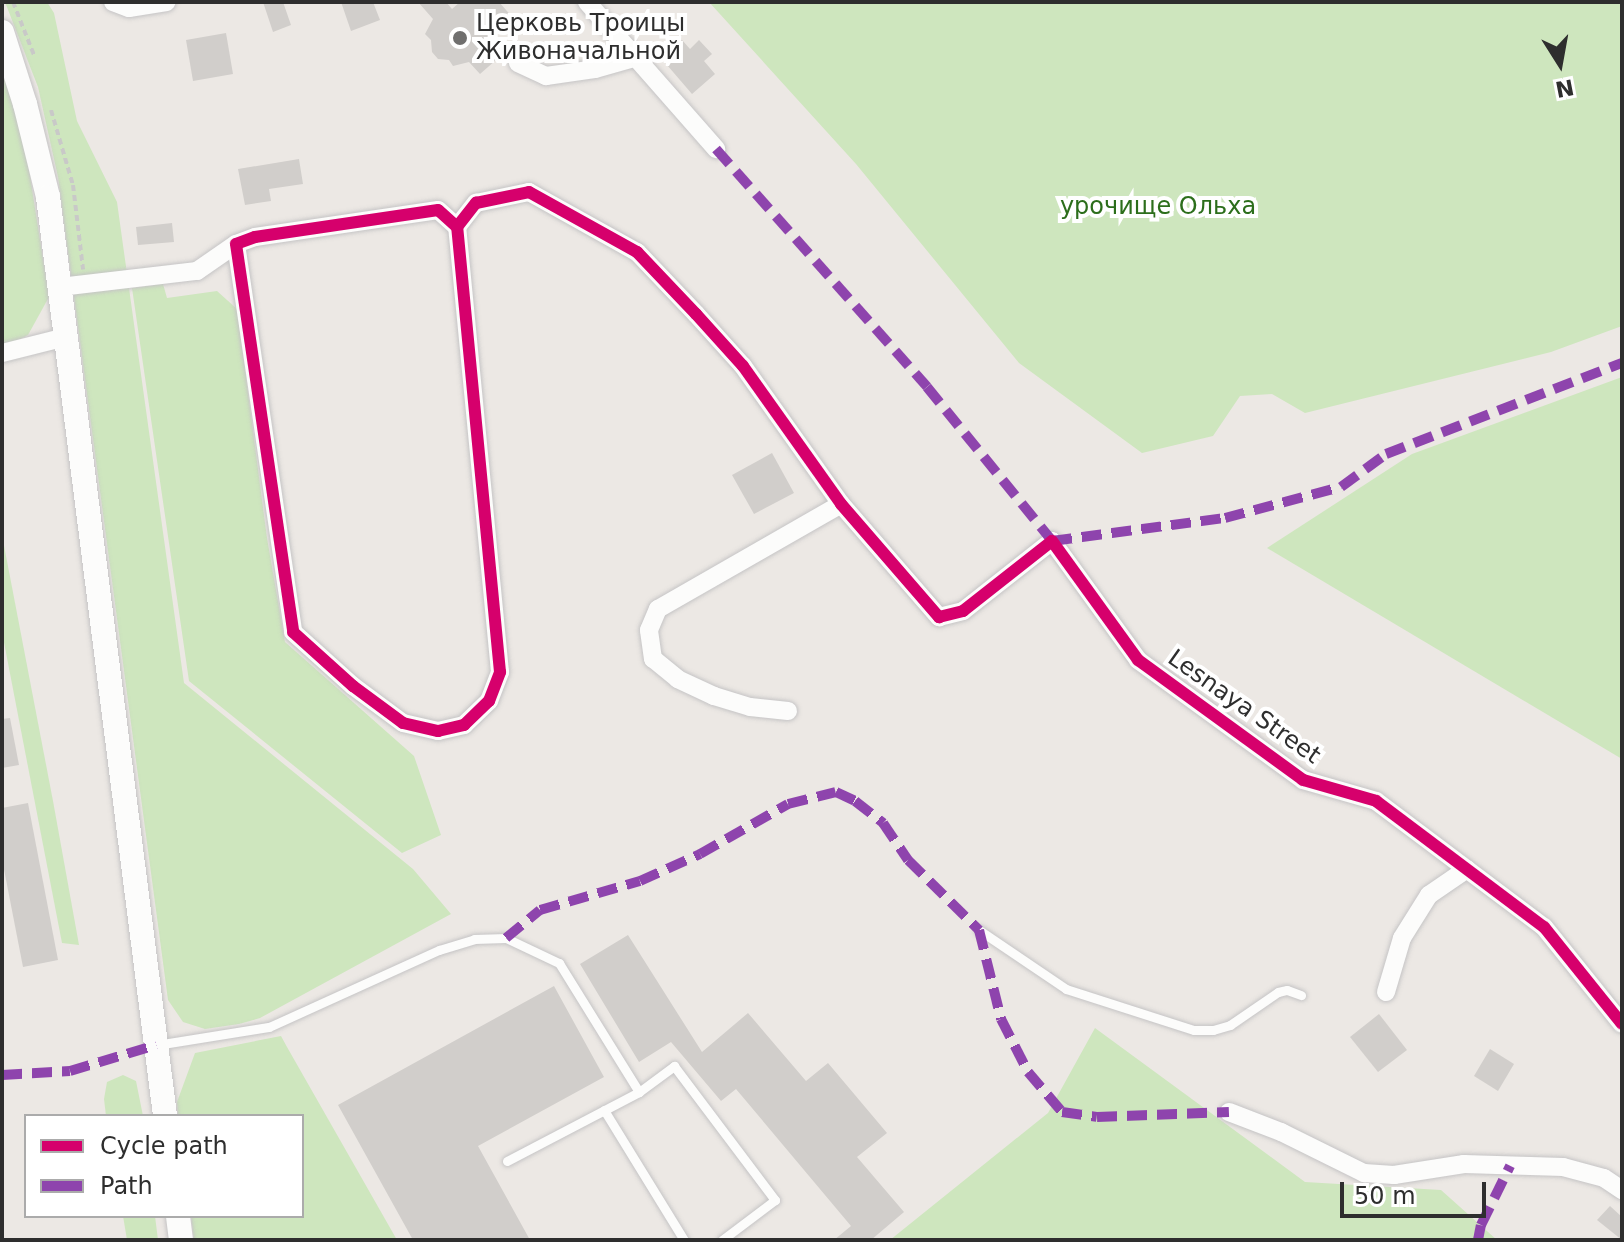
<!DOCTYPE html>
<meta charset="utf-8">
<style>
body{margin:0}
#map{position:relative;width:1624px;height:1242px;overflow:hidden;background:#ece8e4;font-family:"DejaVu Sans",sans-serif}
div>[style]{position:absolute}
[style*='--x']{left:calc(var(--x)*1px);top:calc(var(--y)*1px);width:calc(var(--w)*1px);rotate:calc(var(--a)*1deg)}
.green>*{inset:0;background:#cee6be}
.building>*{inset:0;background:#d1cecb}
.path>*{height:4px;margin-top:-2px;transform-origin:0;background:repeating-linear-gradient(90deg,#c9c9c8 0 6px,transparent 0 10px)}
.roads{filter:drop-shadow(0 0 2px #c5c4c5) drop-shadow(0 0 2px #c5c4c5)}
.service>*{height:9px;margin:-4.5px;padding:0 4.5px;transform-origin:4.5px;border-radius:4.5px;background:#fcfcfb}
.minor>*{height:18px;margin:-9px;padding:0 9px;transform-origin:9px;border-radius:9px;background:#fcfcfb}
.tertiary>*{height:24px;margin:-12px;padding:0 12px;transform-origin:12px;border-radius:12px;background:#fcfcfb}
.quiet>*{height:10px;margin-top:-5px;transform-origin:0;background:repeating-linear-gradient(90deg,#8e44ad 0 20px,transparent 0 30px)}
.cycleway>*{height:12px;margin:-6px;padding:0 6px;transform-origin:6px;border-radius:6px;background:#d6006c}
.dots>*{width:22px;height:22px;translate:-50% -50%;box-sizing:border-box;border:4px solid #fff;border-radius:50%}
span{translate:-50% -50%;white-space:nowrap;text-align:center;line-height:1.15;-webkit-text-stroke:8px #fff;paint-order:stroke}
.poi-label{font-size:24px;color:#2e2e2e}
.left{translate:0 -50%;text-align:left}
.park-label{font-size:24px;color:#2c6e1b}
.street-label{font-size:24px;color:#2e2e2e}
.frame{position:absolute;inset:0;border:4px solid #2e2e2e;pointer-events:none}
.legend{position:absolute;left:24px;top:1114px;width:280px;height:104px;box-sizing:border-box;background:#fff;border:2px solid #ababab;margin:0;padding:10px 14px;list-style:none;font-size:24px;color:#2e2e2e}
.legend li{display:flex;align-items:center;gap:16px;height:40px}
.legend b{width:40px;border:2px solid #ababab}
.north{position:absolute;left:1520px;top:24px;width:80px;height:80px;-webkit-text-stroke:6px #fff;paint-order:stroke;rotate:169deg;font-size:22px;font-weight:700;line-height:32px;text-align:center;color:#2e2e2e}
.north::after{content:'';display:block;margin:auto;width:28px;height:36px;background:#2e2e2e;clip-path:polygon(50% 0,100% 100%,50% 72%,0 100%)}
.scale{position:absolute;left:1340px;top:1182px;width:146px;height:36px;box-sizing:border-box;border:4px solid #2e2e2e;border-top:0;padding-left:10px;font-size:24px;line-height:28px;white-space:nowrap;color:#2e2e2e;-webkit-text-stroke:6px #fff;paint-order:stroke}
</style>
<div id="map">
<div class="green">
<div style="clip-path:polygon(5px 2px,47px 2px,54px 13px,77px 121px,117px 202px,184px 683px,413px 869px,451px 914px,260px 1018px,239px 1024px,205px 1029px,183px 1022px,168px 1000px,58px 177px,38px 87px)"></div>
<div style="clip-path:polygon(709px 2px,1622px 2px,1622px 326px,1551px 352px,1305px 413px,1272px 394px,1240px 396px,1213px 436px,1142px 453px,1019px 363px,856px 164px)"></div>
<div style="clip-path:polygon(2px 69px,26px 151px,49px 297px,28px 335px,11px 344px,2px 344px)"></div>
<div style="clip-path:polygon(163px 284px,167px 298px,217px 291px,237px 309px,267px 538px,285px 642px,414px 756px,441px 835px,402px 853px,189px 681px,132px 288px)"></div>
<div style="clip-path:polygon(1622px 377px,1622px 759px,1267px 548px,1412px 454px)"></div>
<div style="clip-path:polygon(2px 535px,53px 801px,79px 945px,62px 943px,2px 632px)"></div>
<div style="clip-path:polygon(1095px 1028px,1305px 1182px,1441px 1190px,1497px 1240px,890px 1240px,1048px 1113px)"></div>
<div style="clip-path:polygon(281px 1036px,287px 1047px,397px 1240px,194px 1240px,191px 1216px,302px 1216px,302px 1116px,178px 1116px,177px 1102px,195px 1053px)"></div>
<div style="clip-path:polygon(123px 1075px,136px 1081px,143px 1116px,106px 1116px,104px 1099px,107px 1082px)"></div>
<div style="clip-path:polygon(123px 1216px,155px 1216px,158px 1240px,127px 1240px)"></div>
</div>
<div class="building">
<div style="clip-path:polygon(263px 2px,283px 2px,291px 25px,273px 32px)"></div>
<div style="clip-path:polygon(341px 2px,373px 2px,380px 20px,351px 31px)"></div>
<div style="clip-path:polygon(418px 2px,446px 2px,452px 9px,460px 2px,499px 2px,513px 18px,483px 44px,496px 60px,480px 74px,469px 62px,453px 66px,449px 60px,438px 59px,432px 52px,431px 40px,425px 34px,433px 19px)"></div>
<div style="clip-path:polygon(226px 33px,233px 74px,193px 81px,186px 40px)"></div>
<div style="clip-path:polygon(682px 40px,690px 49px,699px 40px,712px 54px,704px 61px,715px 74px,692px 94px,661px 58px)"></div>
<div style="clip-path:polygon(299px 159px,303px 184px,269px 189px,271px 201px,245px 205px,238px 169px)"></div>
<div style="clip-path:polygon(172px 223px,174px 242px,138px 245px,136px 227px)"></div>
<div style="clip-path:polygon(772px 453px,794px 493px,754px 514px,732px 475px)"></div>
<div style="clip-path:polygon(10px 718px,19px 765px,2px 768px,2px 719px)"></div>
<div style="clip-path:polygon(28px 803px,58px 960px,23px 967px,2px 859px,2px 808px)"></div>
<div style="clip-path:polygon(628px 935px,702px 1052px,748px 1013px,806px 1081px,828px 1063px,887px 1133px,857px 1157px,904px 1212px,871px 1240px,834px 1240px,851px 1226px,736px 1089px,721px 1101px,671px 1042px,639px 1062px,580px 964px)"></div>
<div style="clip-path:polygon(554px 986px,604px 1077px,478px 1146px,530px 1240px,413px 1240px,338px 1105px)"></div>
<div style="clip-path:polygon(1379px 1014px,1407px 1050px,1378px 1072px,1350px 1037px)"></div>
<div style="clip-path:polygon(1490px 1049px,1514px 1064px,1498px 1091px,1474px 1076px)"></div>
<div style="clip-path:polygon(1610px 1206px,1622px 1217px,1622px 1240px,1597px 1220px)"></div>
</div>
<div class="path">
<div style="--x:13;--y:2;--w:57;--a:68.4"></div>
<div style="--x:51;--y:110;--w:78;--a:73.7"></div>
<div style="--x:73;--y:185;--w:85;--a:83.2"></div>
</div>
<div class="roads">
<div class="service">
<div style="--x:979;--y:930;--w:105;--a:34.1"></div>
<div style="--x:1066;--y:989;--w:134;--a:17.8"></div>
<div style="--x:1194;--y:1030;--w:19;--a:0"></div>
<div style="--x:1213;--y:1030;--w:18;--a:-16"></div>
<div style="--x:1230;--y:1025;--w:58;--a:-34.5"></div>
<div style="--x:1278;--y:992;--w:9;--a:-13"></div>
<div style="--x:1287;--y:990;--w:15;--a:20"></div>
<div style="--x:156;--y:1045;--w:114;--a:-9.1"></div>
<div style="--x:269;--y:1027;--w:187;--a:-24.4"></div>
<div style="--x:439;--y:950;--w:37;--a:-17"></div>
<div style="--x:474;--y:939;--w:32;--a:-2"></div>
<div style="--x:506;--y:938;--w:59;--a:25.3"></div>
<div style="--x:559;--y:963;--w:152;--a:58.2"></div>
<div style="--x:639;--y:1092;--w:149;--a:152.4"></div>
<div style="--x:639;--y:1092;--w:44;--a:-36.6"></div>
<div style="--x:674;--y:1066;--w:168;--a:53"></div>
<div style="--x:775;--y:1200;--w:66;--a:143"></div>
<div style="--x:604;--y:1110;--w:153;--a:58.4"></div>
</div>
<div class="minor">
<div style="--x:113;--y:2;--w:17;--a:21"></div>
<div style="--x:129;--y:8;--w:38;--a:-9"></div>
<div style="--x:587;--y:2;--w:196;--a:48.7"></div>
<div style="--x:518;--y:63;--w:31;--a:25"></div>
<div style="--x:546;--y:76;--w:49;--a:-8.1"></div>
<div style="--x:595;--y:69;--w:41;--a:-15.8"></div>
<div style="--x:457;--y:227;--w:25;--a:-138"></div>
<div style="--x:438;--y:210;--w:185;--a:171.6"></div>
<div style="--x:255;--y:237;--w:20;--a:160"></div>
<div style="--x:236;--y:244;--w:392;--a:81.6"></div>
<div style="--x:293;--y:632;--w:81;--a:42"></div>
<div style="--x:353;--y:686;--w:62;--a:36.5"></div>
<div style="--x:403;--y:723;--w:36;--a:13"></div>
<div style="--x:438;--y:731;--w:27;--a:-13"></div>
<div style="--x:464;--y:725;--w:35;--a:-44"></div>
<div style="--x:489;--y:701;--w:31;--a:-69"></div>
<div style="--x:500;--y:672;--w:447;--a:-95.5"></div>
<div style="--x:457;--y:227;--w:31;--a:-52"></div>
<div style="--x:476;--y:203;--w:54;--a:-11.7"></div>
<div style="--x:529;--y:192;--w:124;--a:29.1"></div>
<div style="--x:637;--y:252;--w:86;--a:46.4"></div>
<div style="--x:696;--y:314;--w:70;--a:47.9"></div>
<div style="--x:743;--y:366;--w:169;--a:54.6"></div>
<div style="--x:841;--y:504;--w:150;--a:49.1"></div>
<div style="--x:939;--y:617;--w:25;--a:-14"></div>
<div style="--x:963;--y:611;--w:113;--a:-38.2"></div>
<div style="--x:1052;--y:541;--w:147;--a:54.1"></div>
<div style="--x:1138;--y:660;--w:204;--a:36"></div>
<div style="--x:1303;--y:780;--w:76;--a:16"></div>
<div style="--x:1376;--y:801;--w:210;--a:36.9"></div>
<div style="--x:1544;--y:927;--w:124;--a:51.2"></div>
<div style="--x:60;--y:287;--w:138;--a:-6.7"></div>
<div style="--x:197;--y:271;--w:47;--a:-34.7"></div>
<div style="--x:2;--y:353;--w:66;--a:-14"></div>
<div style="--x:788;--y:711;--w:38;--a:-174"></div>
<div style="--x:750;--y:707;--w:38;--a:-163"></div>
<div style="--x:714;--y:696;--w:40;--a:-155"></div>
<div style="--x:678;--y:679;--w:32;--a:-141"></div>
<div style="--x:653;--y:659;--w:29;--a:-98"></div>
<div style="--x:649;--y:630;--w:23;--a:-67"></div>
<div style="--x:658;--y:609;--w:211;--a:-29.8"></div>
<div style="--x:1386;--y:992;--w:56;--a:-73.5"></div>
<div style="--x:1402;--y:938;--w:51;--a:-57.9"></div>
<div style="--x:1429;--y:895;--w:46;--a:-34.4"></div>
<div style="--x:1229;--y:1112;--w:56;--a:21"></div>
<div style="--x:1281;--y:1132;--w:93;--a:26.3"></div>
<div style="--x:1364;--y:1173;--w:30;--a:4"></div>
<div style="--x:1394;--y:1175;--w:71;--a:-8.9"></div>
<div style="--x:1464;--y:1164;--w:99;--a:1.7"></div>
<div style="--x:1563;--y:1167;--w:42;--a:15"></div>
<div style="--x:1604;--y:1178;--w:22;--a:34"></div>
</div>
<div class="tertiary">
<div style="--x:2;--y:32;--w:76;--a:72.3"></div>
<div style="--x:25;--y:104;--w:96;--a:76.1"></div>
<div style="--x:48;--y:197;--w:926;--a:82.74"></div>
<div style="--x:178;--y:1216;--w:24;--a:83"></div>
</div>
</div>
<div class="quiet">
<div style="--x:716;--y:149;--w:318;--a:48.4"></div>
<div style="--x:927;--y:387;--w:198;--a:50.9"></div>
<div style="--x:1052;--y:541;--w:175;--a:-7.6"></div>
<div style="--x:1225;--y:518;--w:120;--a:-15"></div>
<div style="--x:1341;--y:487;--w:56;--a:-36.3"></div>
<div style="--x:1386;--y:454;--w:253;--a:-21.1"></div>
<div style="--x:506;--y:938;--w:44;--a:-39.5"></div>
<div style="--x:540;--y:910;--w:104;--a:-16.2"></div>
<div style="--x:640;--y:881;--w:66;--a:-24.2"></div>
<div style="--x:700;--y:854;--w:101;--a:-29.6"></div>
<div style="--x:788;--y:804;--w:49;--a:-14"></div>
<div style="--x:836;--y:792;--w:21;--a:25"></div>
<div style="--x:855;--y:801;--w:36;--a:38"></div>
<div style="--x:883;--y:823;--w:45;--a:56"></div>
<div style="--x:908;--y:860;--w:100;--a:44.6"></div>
<div style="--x:979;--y:930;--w:92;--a:76.1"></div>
<div style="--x:1001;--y:1019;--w:59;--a:63"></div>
<div style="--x:1028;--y:1072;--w:52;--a:49.6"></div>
<div style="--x:1062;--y:1112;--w:35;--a:8"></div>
<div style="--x:1097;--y:1117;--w:132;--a:-2.2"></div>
<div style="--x:2;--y:1075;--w:68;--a:-3.4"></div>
<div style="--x:70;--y:1071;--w:90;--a:-16.8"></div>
<div style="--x:1478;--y:1240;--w:15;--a:-79"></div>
<div style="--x:1481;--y:1225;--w:66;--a:-63.8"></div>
</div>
<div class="cycleway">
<div style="--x:457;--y:227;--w:25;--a:-138"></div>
<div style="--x:438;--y:210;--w:185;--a:171.6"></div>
<div style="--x:255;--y:237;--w:20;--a:160"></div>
<div style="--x:236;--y:244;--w:392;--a:81.6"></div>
<div style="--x:293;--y:632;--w:81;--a:42"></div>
<div style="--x:353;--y:686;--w:62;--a:36.5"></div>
<div style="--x:403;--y:723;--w:36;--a:13"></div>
<div style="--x:438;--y:731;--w:27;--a:-13"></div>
<div style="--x:464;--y:725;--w:35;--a:-44"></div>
<div style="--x:489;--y:701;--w:31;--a:-69"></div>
<div style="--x:500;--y:672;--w:447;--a:-95.5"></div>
<div style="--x:457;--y:227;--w:31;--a:-52"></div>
<div style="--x:476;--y:203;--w:54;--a:-11.7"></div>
<div style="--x:529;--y:192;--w:124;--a:29.1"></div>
<div style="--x:637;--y:252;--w:86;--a:46.4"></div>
<div style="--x:696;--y:314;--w:70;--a:47.9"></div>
<div style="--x:743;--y:366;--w:169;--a:54.6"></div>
<div style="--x:841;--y:504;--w:150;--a:49.1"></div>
<div style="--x:939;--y:617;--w:25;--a:-14"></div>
<div style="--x:963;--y:611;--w:113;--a:-38.2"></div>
<div style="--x:1052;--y:541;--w:147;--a:54.1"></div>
<div style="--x:1138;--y:660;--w:204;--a:36"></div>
<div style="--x:1303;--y:780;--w:76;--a:16"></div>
<div style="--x:1376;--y:801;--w:210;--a:36.9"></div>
<div style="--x:1544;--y:927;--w:124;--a:51.2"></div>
</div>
<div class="dots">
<div style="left:460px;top:38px;background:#706f6e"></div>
</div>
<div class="poi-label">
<span class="left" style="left:476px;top:38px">Церковь Троицы<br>Живоначальной</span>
</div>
<div class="park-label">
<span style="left:1158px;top:207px">урочище Ольха</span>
</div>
<div class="street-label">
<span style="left:1244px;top:707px;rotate:35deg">Lesnaya Street</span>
</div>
<div class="frame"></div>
<ul class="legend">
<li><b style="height:10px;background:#d6006c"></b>Cycle path</li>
<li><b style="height:10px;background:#8e44ad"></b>Path</li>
</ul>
<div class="north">N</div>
<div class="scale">50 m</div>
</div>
